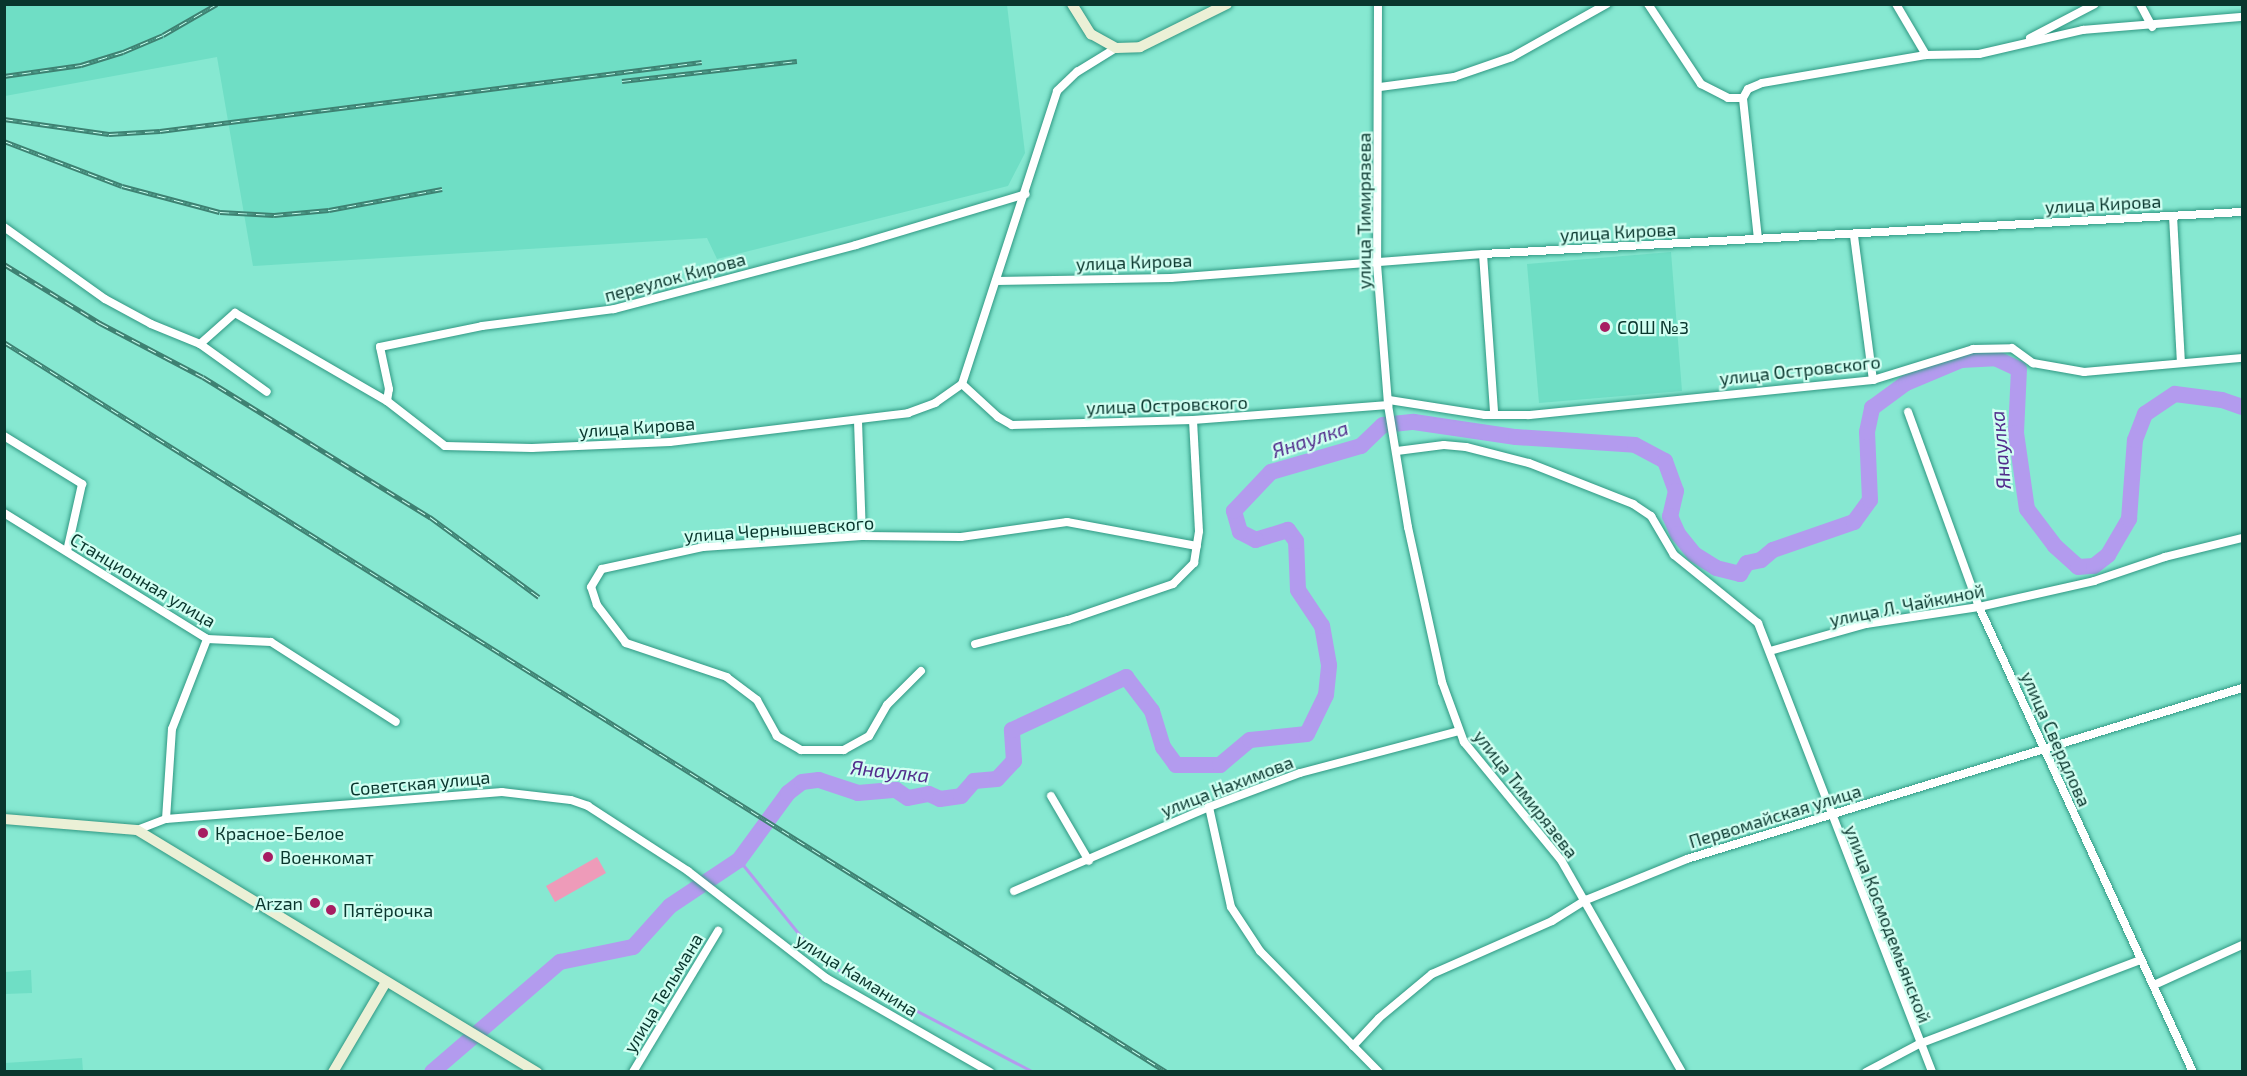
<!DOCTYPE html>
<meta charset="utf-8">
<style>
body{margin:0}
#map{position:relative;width:2247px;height:1076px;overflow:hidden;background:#86e8d1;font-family:"Exo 2",sans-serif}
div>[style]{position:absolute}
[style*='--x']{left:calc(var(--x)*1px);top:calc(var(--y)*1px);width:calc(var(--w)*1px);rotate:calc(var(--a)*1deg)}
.built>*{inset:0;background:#6fdec5}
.green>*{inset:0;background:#ee9bb9}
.stream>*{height:3px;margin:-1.5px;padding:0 1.5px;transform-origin:1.5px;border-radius:1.5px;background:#b39bee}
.river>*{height:16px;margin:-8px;padding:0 8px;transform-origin:8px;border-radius:8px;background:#b39bee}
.roads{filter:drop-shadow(0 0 2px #309883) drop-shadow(0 0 2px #309883)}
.street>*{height:8px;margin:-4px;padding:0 4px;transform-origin:4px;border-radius:4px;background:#fff}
.secondary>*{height:10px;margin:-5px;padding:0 5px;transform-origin:5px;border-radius:5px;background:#ebf0d6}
.rail>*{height:5px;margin-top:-2.5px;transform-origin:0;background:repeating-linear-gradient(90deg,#d1fff2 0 9px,#3e8172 0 18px);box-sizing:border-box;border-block:2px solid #3e8172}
.dots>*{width:16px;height:16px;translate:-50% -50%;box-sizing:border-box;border:3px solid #d1fff2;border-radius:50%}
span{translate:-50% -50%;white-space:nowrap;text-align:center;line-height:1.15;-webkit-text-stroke:4.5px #d1fff2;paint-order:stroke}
.street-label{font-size:18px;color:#09362d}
.poi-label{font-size:18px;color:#09362d}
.left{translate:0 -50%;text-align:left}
.right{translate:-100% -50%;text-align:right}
.water-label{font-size:20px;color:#522d8c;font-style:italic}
.frame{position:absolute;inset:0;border:6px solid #09362d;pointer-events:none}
</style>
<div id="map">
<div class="built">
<div style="clip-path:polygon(5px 4px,1007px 5px,1025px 153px,1008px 186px,717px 259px,707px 238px,253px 266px,217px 57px,5px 96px)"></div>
<div style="clip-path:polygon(1671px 252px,1682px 391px,1539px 403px,1527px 264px)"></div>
<div style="clip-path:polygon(31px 970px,32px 993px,5px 994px,5px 972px)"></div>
<div style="clip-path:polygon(82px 1058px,83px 1071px,5px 1071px,5px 1063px)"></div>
</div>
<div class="green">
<div style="clip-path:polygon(597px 857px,606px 873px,555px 902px,546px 886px)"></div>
</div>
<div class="stream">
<div style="--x:739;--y:860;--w:129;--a:51"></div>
<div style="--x:820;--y:960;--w:241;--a:27.7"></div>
</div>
<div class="river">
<div style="--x:432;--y:1072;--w:169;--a:-40.7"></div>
<div style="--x:560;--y:962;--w:75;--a:-11.6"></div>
<div style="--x:633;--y:947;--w:55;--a:-47.9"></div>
<div style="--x:670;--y:906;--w:83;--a:-33.7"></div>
<div style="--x:739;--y:860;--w:83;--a:-53.8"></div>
<div style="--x:788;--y:793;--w:18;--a:-38"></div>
<div style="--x:802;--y:782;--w:17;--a:-7"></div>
<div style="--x:819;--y:780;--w:41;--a:18.4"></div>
<div style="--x:858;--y:793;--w:38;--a:-5"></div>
<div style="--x:896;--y:790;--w:14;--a:34"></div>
<div style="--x:908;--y:798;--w:21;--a:-11"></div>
<div style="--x:929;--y:794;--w:12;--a:24"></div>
<div style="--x:940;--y:799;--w:21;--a:-8"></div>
<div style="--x:961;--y:796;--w:20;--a:-49"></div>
<div style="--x:974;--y:781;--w:23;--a:-5"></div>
<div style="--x:997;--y:779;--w:25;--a:-47"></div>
<div style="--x:1014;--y:761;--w:31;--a:-94"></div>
<div style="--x:1012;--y:730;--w:126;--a:-24.9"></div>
<div style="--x:1126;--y:677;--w:43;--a:52.6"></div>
<div style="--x:1152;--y:711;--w:38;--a:73"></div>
<div style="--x:1163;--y:747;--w:22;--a:54"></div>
<div style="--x:1176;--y:765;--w:44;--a:0"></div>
<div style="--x:1220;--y:765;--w:39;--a:-40"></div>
<div style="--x:1250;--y:740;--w:57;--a:-6"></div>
<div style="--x:1307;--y:734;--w:43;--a:-64"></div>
<div style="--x:1326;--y:695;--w:30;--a:-84"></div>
<div style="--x:1329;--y:665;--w:40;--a:-100"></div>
<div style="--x:1322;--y:626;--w:43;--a:-123.7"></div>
<div style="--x:1298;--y:590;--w:49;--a:-92.3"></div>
<div style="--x:1296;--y:541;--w:14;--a:-126"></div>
<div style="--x:1288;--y:530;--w:34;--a:163"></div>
<div style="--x:1256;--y:540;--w:18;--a:-153"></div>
<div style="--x:1240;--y:532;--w:22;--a:-106"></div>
<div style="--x:1234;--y:511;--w:54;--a:-46.5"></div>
<div style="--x:1271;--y:472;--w:94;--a:-16.1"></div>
<div style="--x:1361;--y:446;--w:30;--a:-44"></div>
<div style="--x:1383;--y:425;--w:31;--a:-6"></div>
<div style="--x:1414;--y:422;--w:103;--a:8.4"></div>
<div style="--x:1516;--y:437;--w:119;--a:3.8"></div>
<div style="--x:1635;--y:445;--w:34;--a:28"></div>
<div style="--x:1665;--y:461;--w:32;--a:70"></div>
<div style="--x:1676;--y:491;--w:26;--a:103"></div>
<div style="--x:1670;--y:516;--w:20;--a:66"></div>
<div style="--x:1678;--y:534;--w:26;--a:51"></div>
<div style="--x:1694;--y:554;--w:26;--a:32"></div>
<div style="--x:1716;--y:568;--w:25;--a:14"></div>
<div style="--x:1740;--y:574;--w:13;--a:-58"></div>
<div style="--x:1747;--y:563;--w:14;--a:-12"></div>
<div style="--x:1761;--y:560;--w:16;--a:-40"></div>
<div style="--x:1773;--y:550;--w:86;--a:-19.1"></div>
<div style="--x:1854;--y:522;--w:27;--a:-54"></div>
<div style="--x:1870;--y:500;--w:68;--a:-92.5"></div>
<div style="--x:1867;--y:432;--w:25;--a:-78"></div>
<div style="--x:1872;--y:408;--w:42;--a:-36.3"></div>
<div style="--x:1906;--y:383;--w:60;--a:-22.7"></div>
<div style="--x:1961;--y:360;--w:34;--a:-3"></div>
<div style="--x:1995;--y:358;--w:26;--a:25"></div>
<div style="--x:2019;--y:369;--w:64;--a:92.7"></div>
<div style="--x:2016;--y:433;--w:77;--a:81.8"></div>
<div style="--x:2027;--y:509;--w:46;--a:52.9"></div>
<div style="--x:2055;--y:546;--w:31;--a:42"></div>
<div style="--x:2078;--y:567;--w:16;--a:-4"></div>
<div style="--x:2094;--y:566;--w:18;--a:-38"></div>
<div style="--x:2108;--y:555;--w:42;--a:-59.7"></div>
<div style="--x:2129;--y:519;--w:79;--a:-85.7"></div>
<div style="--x:2135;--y:440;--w:28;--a:-69"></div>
<div style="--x:2145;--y:414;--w:36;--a:-34"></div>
<div style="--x:2175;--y:394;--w:47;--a:7.3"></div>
<div style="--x:2222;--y:400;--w:21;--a:19"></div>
</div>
<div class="roads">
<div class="street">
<div style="--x:1378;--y:4;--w:260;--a:90.2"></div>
<div style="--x:1377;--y:264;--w:141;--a:85.5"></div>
<div style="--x:1388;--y:405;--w:124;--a:80.7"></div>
<div style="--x:1408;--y:527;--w:159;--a:77.6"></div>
<div style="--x:1442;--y:682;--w:64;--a:69.9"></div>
<div style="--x:1464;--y:742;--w:153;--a:50.6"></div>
<div style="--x:1561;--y:860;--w:244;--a:60.3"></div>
<div style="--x:1648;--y:4;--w:96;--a:56.5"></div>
<div style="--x:1701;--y:84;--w:30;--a:27"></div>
<div style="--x:1728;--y:98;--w:15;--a:0"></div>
<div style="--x:1896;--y:4;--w:59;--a:59.5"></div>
<div style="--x:2140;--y:4;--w:26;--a:62"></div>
<div style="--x:2030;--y:38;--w:73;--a:-27.6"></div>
<div style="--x:1380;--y:87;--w:75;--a:-7.7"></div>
<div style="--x:1454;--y:77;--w:61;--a:-19"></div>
<div style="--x:1512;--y:57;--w:109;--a:-29.2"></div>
<div style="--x:2173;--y:216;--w:147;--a:86.9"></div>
<div style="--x:4;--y:227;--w:124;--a:35.5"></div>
<div style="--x:105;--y:299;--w:52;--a:28.5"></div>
<div style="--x:151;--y:324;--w:53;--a:22.2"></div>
<div style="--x:200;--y:344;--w:82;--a:35.6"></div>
<div style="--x:1854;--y:236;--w:145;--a:82.5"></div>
<div style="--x:1758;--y:239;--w:142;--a:-96.1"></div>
<div style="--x:1743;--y:98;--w:10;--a:-61"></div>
<div style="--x:1748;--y:89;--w:15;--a:-23"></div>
<div style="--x:1762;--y:83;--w:166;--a:-9.7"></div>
<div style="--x:1926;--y:55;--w:53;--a:-1.1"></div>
<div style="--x:1979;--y:54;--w:107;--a:-13"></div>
<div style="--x:2083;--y:30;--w:160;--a:-4.7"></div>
<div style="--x:1483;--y:254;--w:159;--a:86"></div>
<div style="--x:996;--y:281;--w:175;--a:-1"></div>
<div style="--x:1171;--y:278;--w:313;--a:-4.4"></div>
<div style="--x:1483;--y:254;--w:760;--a:-3.17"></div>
<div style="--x:200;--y:344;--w:47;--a:-41.5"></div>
<div style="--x:235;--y:313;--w:176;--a:30.1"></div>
<div style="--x:387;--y:401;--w:73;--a:37.8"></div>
<div style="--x:445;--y:446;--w:87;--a:1.3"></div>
<div style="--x:532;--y:448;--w:138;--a:-2.5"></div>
<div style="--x:670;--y:442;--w:240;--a:-6.9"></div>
<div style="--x:908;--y:413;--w:29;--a:-20"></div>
<div style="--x:935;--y:403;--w:33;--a:-35"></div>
<div style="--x:962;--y:384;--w:308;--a:-72"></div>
<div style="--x:1057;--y:91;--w:28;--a:-44"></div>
<div style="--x:1077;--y:72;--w:46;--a:-31.6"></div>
<div style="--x:962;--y:384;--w:49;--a:42.5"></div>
<div style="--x:998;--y:417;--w:16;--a:30"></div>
<div style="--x:1012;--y:425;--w:181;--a:-1.6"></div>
<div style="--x:1193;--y:420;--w:196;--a:-4.4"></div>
<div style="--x:1389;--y:400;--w:97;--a:8.9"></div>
<div style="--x:1485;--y:415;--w:44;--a:0"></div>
<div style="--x:1529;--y:415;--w:346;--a:-5.8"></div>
<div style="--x:1873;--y:380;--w:105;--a:-17.2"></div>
<div style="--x:1973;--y:349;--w:39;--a:-1"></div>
<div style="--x:2012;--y:348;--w:26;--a:36"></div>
<div style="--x:2033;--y:363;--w:52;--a:10"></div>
<div style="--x:2084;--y:372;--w:159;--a:-5.1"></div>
<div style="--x:387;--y:401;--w:12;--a:-81"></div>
<div style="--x:389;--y:389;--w:43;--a:-102.1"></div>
<div style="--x:380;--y:347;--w:104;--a:-11.6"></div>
<div style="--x:482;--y:326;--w:133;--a:-7.3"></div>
<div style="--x:614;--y:309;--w:250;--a:-14.8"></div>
<div style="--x:856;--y:245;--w:177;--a:-16.7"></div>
<div style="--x:1908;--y:412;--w:208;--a:70"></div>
<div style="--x:1979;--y:607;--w:512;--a:65.29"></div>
<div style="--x:858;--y:421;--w:115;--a:88"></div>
<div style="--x:4;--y:436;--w:92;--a:31.6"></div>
<div style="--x:82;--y:484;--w:69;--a:102.6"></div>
<div style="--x:1397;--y:451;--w:47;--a:-7.3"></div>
<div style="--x:1444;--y:445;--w:22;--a:5"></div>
<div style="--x:1466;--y:447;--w:65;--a:14.3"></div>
<div style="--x:1529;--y:463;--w:112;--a:21.5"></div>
<div style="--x:1633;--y:504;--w:22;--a:34"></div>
<div style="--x:1651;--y:516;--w:45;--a:59.5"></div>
<div style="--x:1674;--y:555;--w:108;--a:39"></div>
<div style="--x:1758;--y:623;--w:482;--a:68.8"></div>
<div style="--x:4;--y:513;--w:239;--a:31.8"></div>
<div style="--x:207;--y:639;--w:64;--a:2.7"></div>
<div style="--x:271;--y:642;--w:148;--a:32.6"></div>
<div style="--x:975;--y:644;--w:96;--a:-14.5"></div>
<div style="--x:1068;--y:620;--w:111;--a:-18.9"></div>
<div style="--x:1173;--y:584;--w:30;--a:-45"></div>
<div style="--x:1194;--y:563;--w:32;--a:-81"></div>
<div style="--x:1199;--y:531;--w:111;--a:-93.1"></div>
<div style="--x:1770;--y:651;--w:100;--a:-15.7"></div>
<div style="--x:1866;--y:624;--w:114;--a:-8.6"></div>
<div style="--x:1979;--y:607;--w:118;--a:-12.7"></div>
<div style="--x:2094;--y:581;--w:75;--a:-18.7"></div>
<div style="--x:2165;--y:557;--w:79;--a:-13.9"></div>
<div style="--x:921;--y:671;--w:48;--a:135"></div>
<div style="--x:887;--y:705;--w:36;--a:120"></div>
<div style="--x:869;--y:736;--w:29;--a:151"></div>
<div style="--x:844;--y:750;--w:43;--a:180"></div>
<div style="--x:801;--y:750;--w:28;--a:-150"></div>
<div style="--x:777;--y:736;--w:41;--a:-119.1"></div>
<div style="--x:757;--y:700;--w:38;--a:-143"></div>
<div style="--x:727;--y:677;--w:107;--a:-161.4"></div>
<div style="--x:626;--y:643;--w:48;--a:-127.3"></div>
<div style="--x:597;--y:605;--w:19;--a:-108"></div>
<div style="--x:591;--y:587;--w:21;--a:-59"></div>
<div style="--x:602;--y:569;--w:103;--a:-12.3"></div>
<div style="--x:703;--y:547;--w:159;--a:-4"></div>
<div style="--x:862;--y:536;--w:99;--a:0.6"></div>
<div style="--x:961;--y:537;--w:107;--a:-8.1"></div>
<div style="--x:1067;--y:522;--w:132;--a:10.5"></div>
<div style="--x:1051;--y:796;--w:75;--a:59.7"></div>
<div style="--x:1209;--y:807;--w:102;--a:77.6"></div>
<div style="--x:1231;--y:907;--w:53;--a:56.6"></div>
<div style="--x:1260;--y:951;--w:170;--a:45.5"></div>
<div style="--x:166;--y:819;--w:90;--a:-86.2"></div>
<div style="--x:172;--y:729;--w:97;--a:-68.7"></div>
<div style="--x:137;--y:830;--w:31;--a:-21"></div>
<div style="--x:166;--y:819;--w:337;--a:-4.6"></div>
<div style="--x:502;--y:792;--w:69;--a:6.6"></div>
<div style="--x:571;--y:800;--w:18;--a:19"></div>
<div style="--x:588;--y:806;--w:119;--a:33"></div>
<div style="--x:688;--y:871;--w:175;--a:37.8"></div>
<div style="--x:826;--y:978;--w:189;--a:29.8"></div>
<div style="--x:1014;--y:891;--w:212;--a:-23.3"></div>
<div style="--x:1209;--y:807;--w:97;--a:-20.5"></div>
<div style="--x:1300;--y:773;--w:164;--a:-14.8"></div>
<div style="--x:2154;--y:985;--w:97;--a:-24.4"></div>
<div style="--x:1353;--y:1046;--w:38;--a:-47"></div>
<div style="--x:1379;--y:1018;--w:69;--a:-39.7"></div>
<div style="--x:1432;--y:974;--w:131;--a:-23.8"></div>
<div style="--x:1552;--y:921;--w:40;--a:-32"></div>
<div style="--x:1586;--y:900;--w:109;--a:-22.1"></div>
<div style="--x:1687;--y:859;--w:581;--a:-17.12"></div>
<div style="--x:633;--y:1072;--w:165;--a:-58.9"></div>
<div style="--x:1866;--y:1072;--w:60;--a:-27.8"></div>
<div style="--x:1919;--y:1044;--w:236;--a:-20.8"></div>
</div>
<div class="secondary">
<div style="--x:1072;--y:4;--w:36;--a:58"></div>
<div style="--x:1091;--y:34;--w:29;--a:29"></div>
<div style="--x:1116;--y:48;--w:24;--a:-2"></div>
<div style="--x:1140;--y:47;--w:97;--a:-26.3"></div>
<div style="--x:4;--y:819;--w:133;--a:4.7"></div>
<div style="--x:137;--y:830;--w:468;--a:31.2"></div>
<div style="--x:333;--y:1072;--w:104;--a:-59.5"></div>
</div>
</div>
<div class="rail">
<div style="--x:4;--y:76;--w:78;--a:-8.1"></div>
<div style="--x:81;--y:65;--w:44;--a:-17.2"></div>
<div style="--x:123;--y:52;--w:43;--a:-23"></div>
<div style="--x:163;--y:35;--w:62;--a:-29.9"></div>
<div style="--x:622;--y:81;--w:176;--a:-6.5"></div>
<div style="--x:4;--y:119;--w:106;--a:8.1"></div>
<div style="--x:109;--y:134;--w:51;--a:-3.4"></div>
<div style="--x:160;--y:131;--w:546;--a:-7.26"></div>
<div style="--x:4;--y:141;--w:126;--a:20.9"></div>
<div style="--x:122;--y:186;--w:101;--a:14.9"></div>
<div style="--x:220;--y:212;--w:54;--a:3.2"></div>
<div style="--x:274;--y:215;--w:55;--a:-5.2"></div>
<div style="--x:329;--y:210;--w:115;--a:-10.5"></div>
<div style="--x:4;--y:264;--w:113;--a:31.6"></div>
<div style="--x:100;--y:323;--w:116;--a:27.7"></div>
<div style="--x:203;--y:377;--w:267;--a:31.7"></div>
<div style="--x:430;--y:517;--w:135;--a:36.3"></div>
<div style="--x:4;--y:342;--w:1373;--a:32.12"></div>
</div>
<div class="dots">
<div style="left:1605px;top:327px;background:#a71d62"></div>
<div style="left:203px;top:833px;background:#a71d62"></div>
<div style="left:268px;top:857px;background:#a71d62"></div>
<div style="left:315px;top:903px;background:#a71d62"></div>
<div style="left:331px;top:910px;background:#a71d62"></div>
</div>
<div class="street-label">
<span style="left:2103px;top:204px;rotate:-3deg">улица Кирова</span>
<span style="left:1364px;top:211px;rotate:-90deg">улица Тимирязева</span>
<span style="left:1618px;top:232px;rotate:-3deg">улица Кирова</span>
<span style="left:1134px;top:262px;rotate:-2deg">улица Кирова</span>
<span style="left:675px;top:277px;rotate:-15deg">переулок Кирова</span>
<span style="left:1800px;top:370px;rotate:-6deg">улица Островского</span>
<span style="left:1167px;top:405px;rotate:-2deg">улица Островского</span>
<span style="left:637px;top:427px;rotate:-4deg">улица Кирова</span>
<span style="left:779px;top:529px;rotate:-4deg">улица Чернышевского</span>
<span style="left:143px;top:580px;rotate:31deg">Станционная улица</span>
<span style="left:1907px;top:605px;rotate:-11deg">улица Л. Чайкиной</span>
<span style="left:2056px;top:739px;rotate:66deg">улица Свердлова</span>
<span style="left:420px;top:783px;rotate:-5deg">Советская улица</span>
<span style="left:1227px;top:786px;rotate:-21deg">улица Нахимова</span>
<span style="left:1526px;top:794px;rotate:52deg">улица Тимирязева</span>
<span style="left:1775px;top:816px;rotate:-17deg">Первомайская улица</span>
<span style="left:1888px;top:924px;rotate:69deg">улица Космодемьянской</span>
<span style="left:857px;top:975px;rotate:32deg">улица Каманина</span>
<span style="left:663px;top:993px;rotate:-59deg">улица Тельмана</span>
</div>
<div class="poi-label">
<span class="left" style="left:1617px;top:327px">СОШ №3</span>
<span class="left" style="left:215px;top:833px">Красное-Белое</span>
<span class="left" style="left:280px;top:857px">Военкомат</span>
<span class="right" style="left:303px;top:903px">Arzan</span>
<span class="left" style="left:343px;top:910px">Пятёрочка</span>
</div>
<div class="water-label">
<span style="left:1310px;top:439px;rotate:-18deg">Янаулка</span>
<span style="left:2000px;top:450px;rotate:-95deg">Янаулка</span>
<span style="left:890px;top:771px;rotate:6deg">Янаулка</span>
</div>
<div class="frame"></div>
</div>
